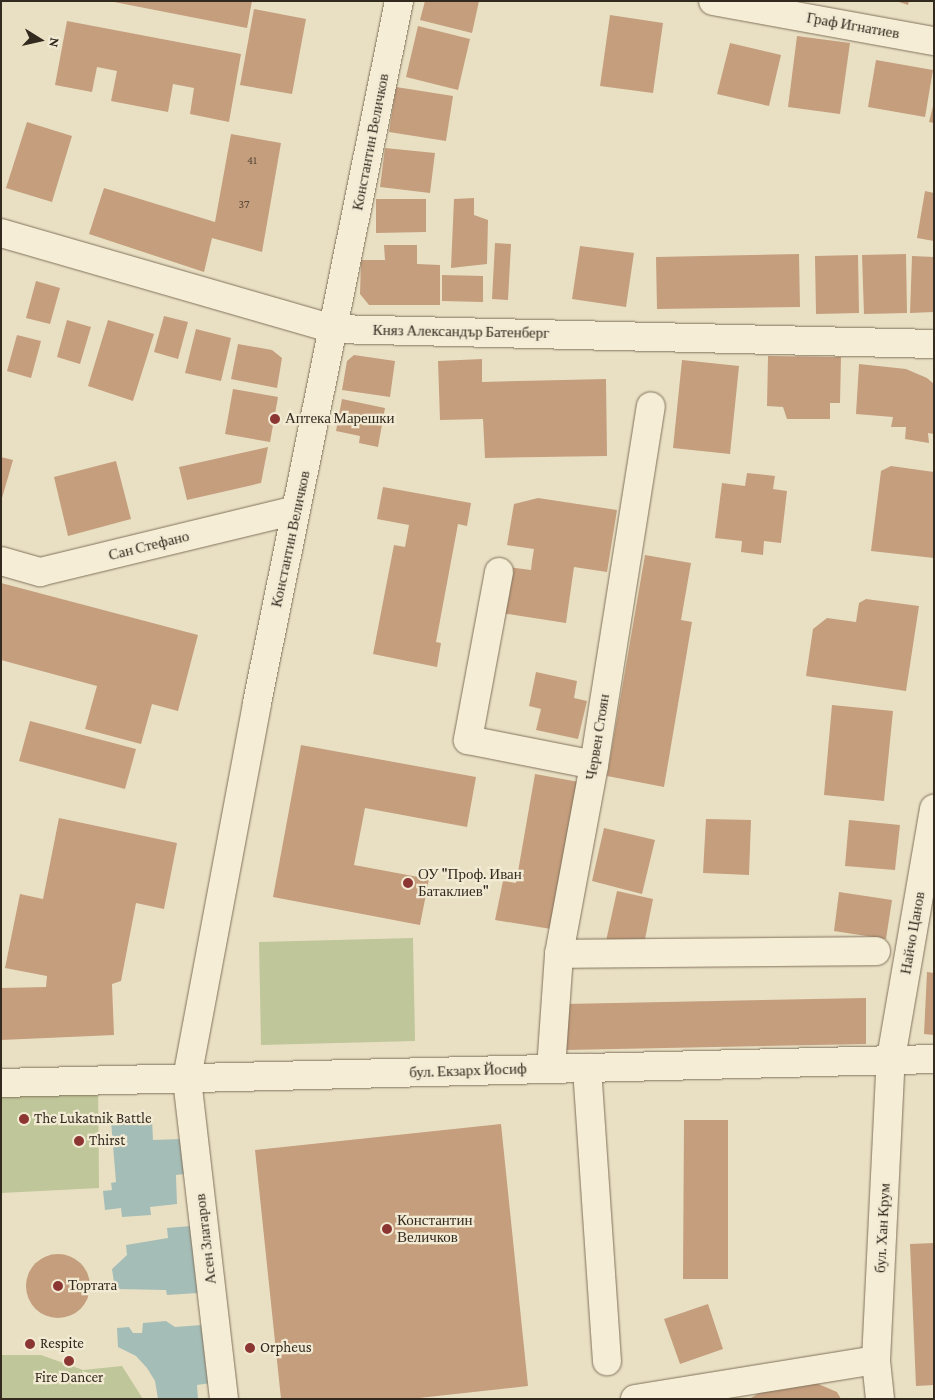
<!DOCTYPE html>
<meta charset="utf-8">
<style>
body{margin:0}
#map{position:relative;width:935px;height:1400px;overflow:hidden;background:#e9e0c4;font-family:"Crimson Pro",serif}
div>[style]{position:absolute}
[style*='--x']{left:calc(var(--x)*1px);top:calc(var(--y)*1px);width:calc(var(--w)*1px);rotate:calc(var(--a)*1deg)}
.green>*{inset:0;background:#bfc699}
.water>*{inset:0;background:#a5bdb7}
.building>*{inset:0;background:#c49e7d}
.round{border-radius:50%}
.roads{filter:drop-shadow(0 0 1px #82725c) drop-shadow(0 0 1px #82725c)}
.minor>*{height:28px;margin:-14px;padding:0 14px;transform-origin:14px;border-radius:14px;background:#f5edd6}
.dots>*{width:14px;height:14px;translate:-50% -50%;box-sizing:border-box;border:2px solid #f2ead3;border-radius:50%}
span{translate:-50% -50%;white-space:nowrap;text-align:center;line-height:1.15;-webkit-text-stroke:4.5px #f2ead3;paint-order:stroke}
.number-label{font-size:12px;color:#574736}
.number-label span{-webkit-text-stroke-width:0}
.street-label{font-size:15px;color:#332a1f}
.poi-label{font-size:15px;color:#332a1f}
.left{translate:0 -50%;text-align:left}
.frame{position:absolute;inset:0;border:2px solid #332a1f;pointer-events:none}
.north{position:absolute;left:15px;top:15px;width:50px;height:50px;-webkit-text-stroke:4px #f2ead3;paint-order:stroke;rotate:100deg;font-size:14px;font-weight:700;line-height:20px;text-align:center;color:#332a1f}
.north::after{content:'';display:block;margin:auto;width:18px;height:22px;background:#332a1f;clip-path:polygon(50% 0,100% 100%,50% 72%,0 100%)}
</style>
<div id="map">
<div class="green">
<div style="clip-path:polygon(413px 938px,415px 1041px,261px 1045px,259px 942px)"></div>
<div style="clip-path:polygon(98px 1080px,99px 1188px,1px 1193px,1px 1083px)"></div>
<div style="clip-path:polygon(1px 1355px,41px 1355px,83px 1370px,122px 1366px,143px 1399px,1px 1399px)"></div>
</div>
<div class="water">
<div style="clip-path:polygon(152px 1119px,153px 1140px,182px 1139px,185px 1174px,176px 1175px,177px 1204px,150px 1207px,151px 1215px,122px 1217px,121px 1208px,105px 1210px,103px 1191px,112px 1190px,111px 1183px,116px 1182px,111px 1121px)"></div>
<div style="clip-path:polygon(203px 1225px,194px 1259px,198px 1293px,167px 1295px,166px 1290px,115px 1289px,112px 1269px,127px 1255px,126px 1245px,168px 1238px,167px 1228px)"></div>
<div style="clip-path:polygon(166px 1321px,175px 1327px,202px 1325px,218px 1382px,197px 1385px,198px 1399px,158px 1399px,155px 1381px,147px 1368px,136px 1356px,118px 1347px,117px 1328px,129px 1327px,133px 1333px,142px 1333px,143px 1323px)"></div>
</div>
<div class="building">
<div style="clip-path:polygon(109px 1px,252px 1px,247px 28px)"></div>
<div style="clip-path:polygon(425px 1px,479px 1px,472px 33px,420px 20px)"></div>
<div style="clip-path:polygon(896px 1px,909px 1px,908px 5px)"></div>
<div style="clip-path:polygon(254px 9px,306px 19px,292px 94px,240px 85px)"></div>
<div style="clip-path:polygon(610px 15px,663px 23px,653px 93px,600px 86px)"></div>
<div style="clip-path:polygon(67px 21px,241px 54px,229px 122px,190px 114px,194px 88px,173px 84px,168px 112px,111px 101px,117px 71px,97px 67px,92px 92px,55px 85px)"></div>
<div style="clip-path:polygon(418px 26px,470px 39px,458px 90px,406px 77px)"></div>
<div style="clip-path:polygon(797px 36px,850px 43px,840px 114px,788px 107px)"></div>
<div style="clip-path:polygon(730px 43px,781px 55px,769px 106px,717px 94px)"></div>
<div style="clip-path:polygon(876px 60px,933px 70px,925px 117px,868px 107px)"></div>
<div style="clip-path:polygon(396px 87px,453px 96px,446px 141px,389px 132px)"></div>
<div style="clip-path:polygon(934px 102px,934px 123px,929px 122px)"></div>
<div style="clip-path:polygon(27px 122px,72px 136px,52px 202px,6px 188px)"></div>
<div style="clip-path:polygon(231px 134px,281px 143px,262px 252px,212px 238px,204px 272px,89px 234px,104px 188px,215px 222px)"></div>
<div style="clip-path:polygon(385px 148px,435px 153px,430px 193px,380px 187px)"></div>
<div style="clip-path:polygon(925px 191px,934px 193px,934px 241px,917px 238px)"></div>
<div style="clip-path:polygon(474px 198px,474px 215px,488px 220px,487px 264px,451px 268px,454px 199px)"></div>
<div style="clip-path:polygon(376px 199px,426px 199px,426px 232px,376px 233px)"></div>
<div style="clip-path:polygon(495px 243px,511px 244px,508px 300px,492px 299px)"></div>
<div style="clip-path:polygon(384px 245px,417px 245px,417px 264px,440px 265px,440px 305px,369px 305px,360px 294px,361px 260px,385px 260px)"></div>
<div style="clip-path:polygon(580px 246px,634px 253px,626px 307px,572px 299px)"></div>
<div style="clip-path:polygon(799px 254px,800px 307px,657px 309px,656px 257px)"></div>
<div style="clip-path:polygon(906px 254px,907px 313px,864px 314px,862px 255px)"></div>
<div style="clip-path:polygon(858px 255px,859px 313px,816px 314px,815px 256px)"></div>
<div style="clip-path:polygon(912px 256px,934px 257px,934px 312px,910px 313px)"></div>
<div style="clip-path:polygon(442px 275px,483px 276px,483px 302px,442px 301px)"></div>
<div style="clip-path:polygon(36px 281px,60px 288px,50px 324px,26px 318px)"></div>
<div style="clip-path:polygon(164px 316px,188px 322px,178px 359px,154px 352px)"></div>
<div style="clip-path:polygon(67px 320px,91px 327px,80px 364px,57px 357px)"></div>
<div style="clip-path:polygon(108px 320px,154px 334px,133px 401px,88px 386px)"></div>
<div style="clip-path:polygon(196px 329px,231px 338px,221px 381px,185px 373px)"></div>
<div style="clip-path:polygon(17px 335px,41px 341px,31px 378px,7px 371px)"></div>
<div style="clip-path:polygon(238px 344px,272px 350px,282px 358px,277px 388px,231px 379px)"></div>
<div style="clip-path:polygon(354px 355px,395px 361px,390px 397px,342px 390px,347px 361px)"></div>
<div style="clip-path:polygon(768px 356px,841px 357px,840px 403px,830px 403px,830px 419px,787px 419px,783px 407px,767px 406px)"></div>
<div style="clip-path:polygon(482px 359px,482px 382px,606px 379px,607px 456px,485px 458px,483px 419px,440px 420px,438px 361px)"></div>
<div style="clip-path:polygon(682px 360px,739px 366px,730px 454px,673px 448px)"></div>
<div style="clip-path:polygon(859px 364px,906px 369px,927px 378px,934px 384px,934px 434px,928px 433px,929px 443px,905px 439px,906px 427px,891px 427px,893px 417px,856px 414px)"></div>
<div style="clip-path:polygon(233px 389px,278px 397px,270px 442px,225px 434px)"></div>
<div style="clip-path:polygon(342px 399px,385px 408px,378px 447px,359px 443px,360px 436px,336px 431px)"></div>
<div style="clip-path:polygon(268px 447px,261px 483px,187px 500px,179px 467px)"></div>
<div style="clip-path:polygon(1px 457px,13px 460px,2px 498px,1px 498px)"></div>
<div style="clip-path:polygon(116px 461px,131px 519px,68px 536px,54px 477px)"></div>
<div style="clip-path:polygon(891px 466px,934px 472px,934px 558px,871px 551px,881px 471px)"></div>
<div style="clip-path:polygon(747px 473px,775px 476px,773px 489px,787px 491px,781px 543px,764px 541px,763px 555px,741px 552px,742px 541px,715px 538px,722px 483px,745px 486px)"></div>
<div style="clip-path:polygon(383px 487px,471px 503px,467px 526px,458px 524px,436px 642px,441px 643px,437px 667px,373px 654px,394px 545px,405px 547px,409px 525px,377px 519px)"></div>
<div style="clip-path:polygon(538px 498px,617px 510px,607px 572px,574px 567px,566px 623px,501px 613px,508px 567px,531px 570px,532px 561px,534px 549px,507px 545px,514px 504px)"></div>
<div style="clip-path:polygon(645px 555px,691px 563px,681px 620px,692px 622px,664px 787px,607px 776px)"></div>
<div style="clip-path:polygon(1px 583px,198px 635px,178px 711px,152px 704px,141px 744px,85px 729px,97px 686px,1px 660px)"></div>
<div style="clip-path:polygon(866px 599px,919px 606px,906px 691px,806px 676px,813px 629px,827px 618px,856px 622px,859px 603px)"></div>
<div style="clip-path:polygon(536px 672px,577px 681px,574px 698px,587px 701px,578px 739px,536px 730px,541px 709px,529px 706px)"></div>
<div style="clip-path:polygon(832px 705px,893px 711px,884px 801px,824px 795px)"></div>
<div style="clip-path:polygon(30px 721px,136px 749px,125px 789px,19px 761px)"></div>
<div style="clip-path:polygon(301px 745px,476px 777px,467px 827px,365px 808px,354px 865px,429px 879px,420px 925px,273px 897px)"></div>
<div style="clip-path:polygon(535px 774px,579px 782px,551px 929px,495px 920px,503px 881px,516px 883px)"></div>
<div style="clip-path:polygon(59px 818px,177px 843px,164px 909px,136px 903px,121px 981px,112px 984px,114px 1035px,1px 1040px,1px 988px,46px 987px,47px 976px,5px 968px,20px 894px,43px 899px)"></div>
<div style="clip-path:polygon(706px 819px,751px 820px,749px 875px,703px 873px)"></div>
<div style="clip-path:polygon(849px 820px,900px 825px,895px 870px,845px 866px)"></div>
<div style="clip-path:polygon(604px 828px,655px 840px,642px 894px,592px 881px)"></div>
<div style="clip-path:polygon(617px 891px,653px 899px,643px 949px,606px 941px)"></div>
<div style="clip-path:polygon(839px 892px,892px 900px,886px 939px,834px 931px)"></div>
<div style="clip-path:polygon(927px 972px,934px 973px,934px 1035px,924px 1034px)"></div>
<div style="clip-path:polygon(866px 998px,866px 1044px,566px 1050px,565px 1004px)"></div>
<div style="clip-path:polygon(684px 1120px,728px 1120px,728px 1279px,683px 1279px)"></div>
<div style="clip-path:polygon(501px 1124px,528px 1386px,410px 1399px,281px 1399px,255px 1150px)"></div>
<div style="clip-path:polygon(934px 1243px,934px 1385px,916px 1386px,910px 1244px)"></div>
<div class="round" style="left:26px;top:1254px;width:64px;height:64px"></div>
<div style="clip-path:polygon(708px 1304px,723px 1349px,680px 1364px,664px 1319px)"></div>
<div style="clip-path:polygon(782px 1380px,809px 1380px,837px 1392px,841px 1399px,749px 1399px)"></div>
</div>
<div class="roads">
<div class="minor">
<div style="--x:713;--y:1;--w:225;--a:10.3"></div>
<div style="--x:1;--y:233;--w:347;--a:16.1"></div>
<div style="--x:334;--y:329;--w:600;--a:1.43"></div>
<div style="--x:1;--y:561;--w:41;--a:15.8"></div>
<div style="--x:40;--y:572;--w:263;--a:-13.6"></div>
<div style="--x:499;--y:572;--w:171;--a:100.5"></div>
<div style="--x:468;--y:740;--w:128;--a:11.2"></div>
<div style="--x:559;--y:954;--w:317;--a:-0.5"></div>
<div style="--x:587;--y:1068;--w:294;--a:86.1"></div>
<div style="--x:551;--y:1069;--w:115;--a:-86"></div>
<div style="--x:559;--y:954;--w:192;--a:-79.5"></div>
<div style="--x:594;--y:765;--w:363;--a:-81"></div>
<div style="--x:1;--y:1083;--w:933;--a:-1.47"></div>
<div style="--x:224;--y:1399;--w:323;--a:-96.6"></div>
<div style="--x:187;--y:1078;--w:381;--a:-79.4"></div>
<div style="--x:257;--y:703;--w:716;--a:-78.56"></div>
<div style="--x:635;--y:1399;--w:244;--a:-9.2"></div>
<div style="--x:880;--y:1399;--w:39;--a:-96"></div>
<div style="--x:876;--y:1360;--w:302;--a:-87.2"></div>
<div style="--x:891;--y:1058;--w:253;--a:-80.2"></div>
</div>
</div>
<div class="dots">
<div style="left:275px;top:419px;background:#8b3632"></div>
<div style="left:408px;top:883px;background:#8b3632"></div>
<div style="left:24px;top:1119px;background:#8b3632"></div>
<div style="left:79px;top:1141px;background:#8b3632"></div>
<div style="left:387px;top:1229px;background:#8b3632"></div>
<div style="left:58px;top:1286px;background:#8b3632"></div>
<div style="left:30px;top:1344px;background:#8b3632"></div>
<div style="left:250px;top:1348px;background:#8b3632"></div>
<div style="left:69px;top:1361px;background:#8b3632"></div>
</div>
<div class="number-label">
<span style="left:252px;top:161px">41</span>
<span style="left:244px;top:205px">37</span>
</div>
<div class="street-label">
<span style="left:853px;top:26px;rotate:10deg">Граф Игнатиев</span>
<span style="left:371px;top:142px;rotate:-79deg">Константин Величков</span>
<span style="left:461px;top:332px;rotate:1deg">Княз Александър Батенберг</span>
<span style="left:291px;top:539px;rotate:-78deg">Константин Величков</span>
<span style="left:149px;top:546px;rotate:-14deg">Сан Стефано</span>
<span style="left:598px;top:737px;rotate:-81deg">Червен Стоян</span>
<span style="left:913px;top:933px;rotate:-80deg">Найчо Цанов</span>
<span style="left:468px;top:1071px;rotate:-2deg">бул. Екзарх Йосиф</span>
<span style="left:883px;top:1228px;rotate:-87deg">бул. Хан Крум</span>
<span style="left:206px;top:1239px;rotate:-97deg">Асен Златаров</span>
</div>
<div class="poi-label">
<span class="left" style="left:285px;top:419px">Аптека Марешки</span>
<span class="left" style="left:418px;top:883px">ОУ "Проф. Иван<br>Батаклиев"</span>
<span class="left" style="left:34px;top:1119px">The Lukatnik Battle</span>
<span class="left" style="left:89px;top:1141px">Thirst</span>
<span class="left" style="left:397px;top:1229px">Константин<br>Величков</span>
<span class="left" style="left:68px;top:1286px">Тортата</span>
<span class="left" style="left:40px;top:1344px">Respite</span>
<span class="left" style="left:260px;top:1348px">Orpheus</span>
<span style="left:69px;top:1378px">Fire Dancer</span>
</div>
<div class="frame"></div>
<div class="north">N</div>
</div>
